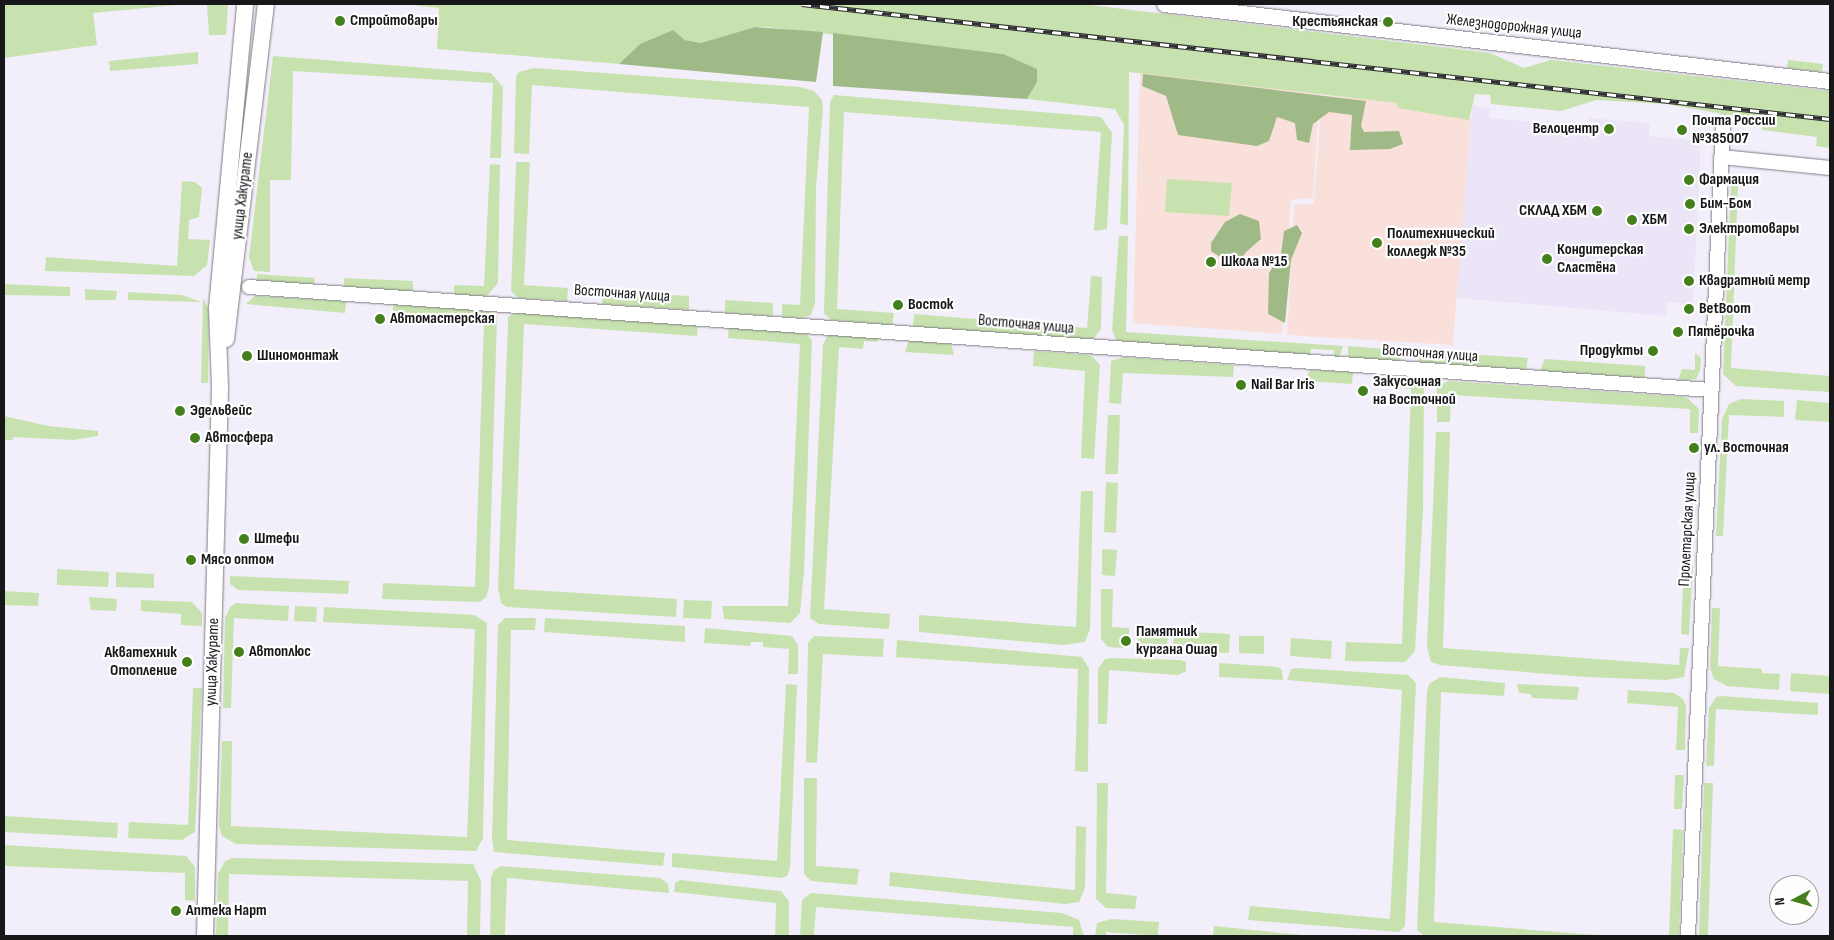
<!DOCTYPE html>
<meta charset="utf-8">
<style>
body{margin:0}
#map{position:relative;width:1834px;height:940px;overflow:hidden;background:#f3effa;font-family:"Sofia Sans Condensed",sans-serif}
div>[style]{position:absolute}
[style*='--x']{left:calc(var(--x)*1px);top:calc(var(--y)*1px);width:calc(var(--w)*1px);rotate:calc(var(--a)*1deg)}
.built>*{inset:0;background:#ece5f8}
.education>*{inset:0;background:#fae0da}
.green>*{inset:0;background:#c7e2ae}
.forest>*{inset:0;background:#a0ba87}
.roads{filter:drop-shadow(0 0 1px #7e7b84) drop-shadow(0 0 1px #7e7b84)}
.tertiary>*{height:14px;margin:-7px;padding:0 7px;transform-origin:7px;border-radius:7px;background:#fff}
.secondary>*{height:15px;margin:-7.5px;padding:0 7.5px;transform-origin:7.5px;border-radius:7.5px;background:#fff}
.primary>*{height:16px;margin:-8px;padding:0 8px;transform-origin:8px;border-radius:8px;background:#fff}
.rail>*{height:5px;margin-top:-2.5px;transform-origin:0;background:repeating-linear-gradient(90deg,#fefefe 0 9px,#312f33 0 18px);box-sizing:border-box;border-block:1px solid #312f33}
.dots>*{width:14px;height:14px;translate:-50% -50%;box-sizing:border-box;border:2px solid #fefefe;border-radius:50%}
span{translate:-50% -50%;white-space:nowrap;text-align:center;line-height:1.15;-webkit-text-stroke:4.5px #fefefe;paint-order:stroke}
.poi-label{font-size:16px;color:#171619;font-weight:700}
.left{translate:0 -50%;text-align:left}
.right{translate:-100% -50%;text-align:right}
.street-label{font-size:16px;color:#171619}
.frame{position:absolute;inset:0;border:5px solid #171619;pointer-events:none}
.north{position:absolute;left:1769px;top:875px;width:50px;height:50px;box-sizing:border-box;background:#fefefe;border:1px solid #a2a1a2;border-radius:50%;rotate:264deg;font-size:14px;font-weight:700;line-height:20px;text-align:center;color:#171619}
.north::after{content:'';display:block;margin:auto;width:18px;height:22px;background:#43801c;clip-path:polygon(50% 0,100% 100%,50% 72%,0 100%)}
</style>
<div id="map">
<div class="built">
<div style="clip-path:polygon(1472px 106px,1490px 108px,1490px 118px,1588px 126px,1589px 118px,1650px 123px,1649px 136px,1701px 141px,1693px 305px,1667px 302px,1666px 316px,1456px 298px)"></div>
</div>
<div class="education">
<div style="clip-path:polygon(1140px 71px,1320px 87px,1313px 198px,1291px 200px,1282px 334px,1133px 323px)"></div>
<div style="clip-path:polygon(1322px 95px,1399px 102px,1471px 119px,1453px 345px,1287px 335px,1294px 205px,1314px 203px)"></div>
</div>
<div class="green">
<div style="clip-path:polygon(4px 4px,188px 4px,93px 13px,97px 45px,4px 58px)"></div>
<div style="clip-path:polygon(207px 4px,228px 4px,226px 35px,209px 35px)"></div>
<div style="clip-path:polygon(402px 4px,1082px 4px,1490px 53px,1524px 68px,1551px 60px,1830px 91px,1830px 148px,1816px 146px,1817px 137px,1762px 130px,1763px 121px,1666px 104px,1596px 100px,1561px 111px,1491px 104px,1490px 95px,1475px 94px,1469px 120px,1398px 108px,1397px 103px,1129px 72px,1128px 225px,1120px 224px,1124px 125px,1115px 109px,1027px 99px,1037px 82px,1003px 54px,767px 27px,755px 27px,701px 43px,685px 40px,673px 30px,640px 44px,619px 64px,437px 49px,439px 8px)"></div>
<div style="clip-path:polygon(198px 52px,198px 64px,110px 71px,109px 61px)"></div>
<div style="clip-path:polygon(273px 56px,491px 73px,503px 87px,501px 158px,490px 158px,493px 83px,293px 71px,291px 180px,270px 180px,270px 272px,254px 271px,249px 258px)"></div>
<div style="clip-path:polygon(1788px 60px,1823px 64px,1822px 72px,1787px 68px)"></div>
<div style="clip-path:polygon(534px 68px,800px 87px,814px 91px,822px 100px,823px 108px,816px 188px,815px 303px,811px 315px,801px 318px,782px 317px,782px 304px,800px 305px,809px 107px,532px 85px,529px 154px,514px 153px,516px 76px,519px 72px)"></div>
<div style="clip-path:polygon(834px 95px,1101px 117px,1112px 133px,1107px 229px,1094px 231px,1101px 132px,844px 112px,837px 309px,894px 313px,892px 326px,831px 320px,824px 313px,830px 102px)"></div>
<div style="clip-path:polygon(516px 162px,530px 162px,524px 285px,568px 288px,567px 301px,518px 298px,511px 291px)"></div>
<div style="clip-path:polygon(490px 164px,500px 165px,498px 283px,487px 296px,454px 296px,454px 285px,484px 286px)"></div>
<div style="clip-path:polygon(1167px 179px,1232px 183px,1229px 216px,1165px 212px)"></div>
<div style="clip-path:polygon(182px 181px,195px 182px,202px 188px,199px 217px,189px 220px,188px 239px,210px 240px,207px 265px,194px 276px,45px 271px,46px 257px,177px 266px)"></div>
<div style="clip-path:polygon(1731px 184px,1738px 184px,1731px 368px,1830px 376px,1830px 392px,1736px 386px,1723px 374px)"></div>
<div style="clip-path:polygon(1119px 236px,1128px 236px,1126px 332px,1343px 346px,1339px 358px,1334px 358px,1334px 350px,1311px 349px,1310px 357px,1117px 341px,1112px 330px)"></div>
<div style="clip-path:polygon(257px 274px,315px 278px,314px 285px,257px 283px)"></div>
<div style="clip-path:polygon(1091px 276px,1102px 277px,1101px 329px,1091px 342px,913px 327px,914px 314px,1087px 328px)"></div>
<div style="clip-path:polygon(344px 278px,413px 281px,413px 292px,344px 288px)"></div>
<div style="clip-path:polygon(4px 284px,70px 287px,70px 296px,4px 295px)"></div>
<div style="clip-path:polygon(85px 289px,117px 291px,116px 300px,85px 300px)"></div>
<div style="clip-path:polygon(603px 291px,689px 296px,689px 310px,602px 304px)"></div>
<div style="clip-path:polygon(128px 292px,182px 295px,201px 302px,128px 300px)"></div>
<div style="clip-path:polygon(255px 296px,346px 301px,345px 313px,246px 304px)"></div>
<div style="clip-path:polygon(203px 298px,209px 310px,208px 383px,201px 383px)"></div>
<div style="clip-path:polygon(725px 300px,773px 303px,773px 316px,725px 313px)"></div>
<div style="clip-path:polygon(393px 304px,491px 310px,497px 316px,489px 588px,486px 597px,480px 602px,382px 599px,383px 583px,475px 587px,484px 322px,393px 316px)"></div>
<div style="clip-path:polygon(517px 312px,698px 324px,697px 336px,524px 324px,514px 589px,677px 599px,676px 617px,507px 607px,501px 603px,498px 588px,508px 322px,508px 317px)"></div>
<div style="clip-path:polygon(729px 326px,805px 332px,812px 340px,804px 572px,800px 613px,790px 623px,724px 619px,722px 606px,788px 606px,800px 344px,728px 338px)"></div>
<div style="clip-path:polygon(828px 335px,878px 337px,878px 342px,864px 341px,863px 349px,839px 347px,824px 609px,890px 614px,889px 629px,819px 624px,810px 618px,823px 345px)"></div>
<div style="clip-path:polygon(909px 340px,951px 344px,954px 355px,905px 352px)"></div>
<div style="clip-path:polygon(1348px 346px,1397px 350px,1401px 362px,1348px 360px)"></div>
<div style="clip-path:polygon(1034px 351px,1091px 355px,1100px 365px,1094px 459px,1081px 458px,1085px 371px,1033px 366px)"></div>
<div style="clip-path:polygon(1420px 351px,1528px 358px,1526px 371px,1418px 364px)"></div>
<div style="clip-path:polygon(1695px 353px,1701px 358px,1700px 371px,1696px 379px,1678px 381px,1682px 369px,1695px 370px)"></div>
<div style="clip-path:polygon(1124px 357px,1234px 365px,1233px 377px,1123px 373px,1121px 404px,1109px 403px,1111px 361px)"></div>
<div style="clip-path:polygon(1545px 359px,1645px 366px,1645px 380px,1539px 373px)"></div>
<div style="clip-path:polygon(1310px 370px,1353px 372px,1352px 384px,1305px 381px)"></div>
<div style="clip-path:polygon(1390px 375px,1419px 379px,1424px 389px,1423px 511px,1415px 651px,1405px 662px,1345px 661px,1346px 642px,1402px 644px,1411px 389px,1389px 387px)"></div>
<div style="clip-path:polygon(1449px 381px,1686px 397px,1699px 409px,1698px 433px,1690px 433px,1690px 409px,1451px 395px,1450px 422px,1437px 422px,1437px 386px)"></div>
<div style="clip-path:polygon(1741px 399px,1784px 401px,1784px 417px,1729px 415px,1723px 536px,1716px 536px,1722px 419px,1729px 404px)"></div>
<div style="clip-path:polygon(1797px 400px,1830px 403px,1830px 422px,1795px 420px)"></div>
<div style="clip-path:polygon(1108px 415px,1120px 415px,1118px 474px,1105px 474px)"></div>
<div style="clip-path:polygon(4px 416px,48px 426px,98px 431px,98px 436px,73px 440px,13px 437px,13px 440px,4px 440px)"></div>
<div style="clip-path:polygon(1436px 432px,1450px 432px,1443px 648px,1679px 665px,1680px 648px,1689px 648px,1684px 677px,1666px 680px,1586px 677px,1440px 665px,1431px 662px,1427px 647px)"></div>
<div style="clip-path:polygon(1106px 482px,1118px 483px,1116px 533px,1104px 532px)"></div>
<div style="clip-path:polygon(1081px 491px,1093px 491px,1090px 629px,1085px 642px,1064px 645px,919px 632px,919px 615px,1076px 627px)"></div>
<div style="clip-path:polygon(1102px 549px,1117px 550px,1115px 576px,1102px 575px)"></div>
<div style="clip-path:polygon(1684px 565px,1693px 565px,1689px 635px,1681px 634px)"></div>
<div style="clip-path:polygon(57px 569px,109px 572px,108px 587px,57px 585px)"></div>
<div style="clip-path:polygon(116px 572px,154px 574px,154px 588px,116px 587px)"></div>
<div style="clip-path:polygon(230px 576px,349px 581px,348px 594px,238px 590px,230px 584px)"></div>
<div style="clip-path:polygon(1101px 589px,1113px 589px,1112px 627px,1129px 628px,1129px 639px,1123px 639px,1123px 648px,1108px 647px,1101px 639px)"></div>
<div style="clip-path:polygon(4px 591px,39px 593px,38px 606px,4px 605px)"></div>
<div style="clip-path:polygon(89px 597px,117px 599px,116px 611px,91px 610px)"></div>
<div style="clip-path:polygon(141px 600px,192px 602px,202px 613px,202px 626px,181px 625px,181px 614px,141px 611px)"></div>
<div style="clip-path:polygon(684px 600px,712px 601px,711px 619px,683px 618px)"></div>
<div style="clip-path:polygon(236px 603px,289px 606px,288px 621px,234px 618px,231px 708px,223px 708px,225px 618px,230px 607px)"></div>
<div style="clip-path:polygon(295px 606px,317px 607px,316px 622px,294px 621px)"></div>
<div style="clip-path:polygon(324px 607px,474px 615px,487px 623px,483px 838px,476px 851px,236px 844px,222px 836px,219px 826px,222px 741px,232px 741px,231px 826px,467px 837px,475px 629px,323px 622px)"></div>
<div style="clip-path:polygon(1712px 608px,1720px 608px,1718px 666px,1762px 669px,1762px 673px,1780px 674px,1779px 690px,1727px 686px,1714px 679px,1710px 668px)"></div>
<div style="clip-path:polygon(505px 618px,536px 618px,535px 630px,511px 630px,507px 840px,665px 853px,663px 866px,494px 852px,492px 839px,498px 625px)"></div>
<div style="clip-path:polygon(545px 618px,685px 626px,685px 642px,544px 632px)"></div>
<div style="clip-path:polygon(705px 628px,792px 636px,798px 645px,798px 674px,788px 674px,789px 649px,763px 647px,763px 642px,751px 642px,750px 646px,704px 643px)"></div>
<div style="clip-path:polygon(1138px 630px,1168px 631px,1167px 651px,1137px 649px)"></div>
<div style="clip-path:polygon(1174px 631px,1230px 634px,1229px 653px,1173px 650px)"></div>
<div style="clip-path:polygon(814px 636px,884px 639px,883px 657px,823px 654px,817px 763px,806px 762px,808px 643px)"></div>
<div style="clip-path:polygon(1239px 636px,1264px 636px,1264px 654px,1239px 653px)"></div>
<div style="clip-path:polygon(1291px 638px,1332px 641px,1331px 659px,1290px 656px)"></div>
<div style="clip-path:polygon(897px 640px,1082px 657px,1089px 669px,1088px 772px,1075px 771px,1078px 669px,896px 657px)"></div>
<div style="clip-path:polygon(1112px 658px,1180px 660px,1186px 662px,1186px 671px,1178px 675px,1109px 670px,1107px 724px,1098px 724px,1098px 669px,1105px 659px)"></div>
<div style="clip-path:polygon(1219px 663px,1278px 667px,1282px 670px,1283px 680px,1219px 677px)"></div>
<div style="clip-path:polygon(1297px 668px,1408px 675px,1416px 683px,1405px 926px,1399px 932px,1248px 920px,1250px 906px,1390px 919px,1402px 690px,1287px 680px,1291px 669px)"></div>
<div style="clip-path:polygon(1791px 673px,1830px 676px,1830px 694px,1790px 691px)"></div>
<div style="clip-path:polygon(1440px 677px,1505px 683px,1504px 696px,1441px 692px,1434px 922px,1609px 936px,1425px 936px,1417px 930px,1427px 691px,1429px 684px)"></div>
<div style="clip-path:polygon(786px 684px,797px 685px,790px 868px,787px 876px,781px 878px,672px 867px,672px 853px,777px 861px)"></div>
<div style="clip-path:polygon(1517px 684px,1579px 687px,1577px 700px,1532px 698px,1531px 694px,1519px 693px)"></div>
<div style="clip-path:polygon(193px 688px,202px 688px,195px 832px,182px 840px,128px 838px,129px 822px,188px 825px)"></div>
<div style="clip-path:polygon(1628px 690px,1674px 693px,1683px 699px,1686px 706px,1685px 750px,1676px 750px,1678px 707px,1627px 703px)"></div>
<div style="clip-path:polygon(1722px 696px,1818px 703px,1818px 715px,1716px 709px,1714px 766px,1706px 766px,1709px 708px,1716px 697px)"></div>
<div style="clip-path:polygon(1675px 775px,1684px 775px,1682px 809px,1674px 809px)"></div>
<div style="clip-path:polygon(804px 778px,817px 778px,816px 866px,859px 869px,857px 885px,811px 881px,804px 874px)"></div>
<div style="clip-path:polygon(1097px 783px,1108px 783px,1106px 893px,1137px 896px,1135px 909px,1106px 908px,1096px 899px)"></div>
<div style="clip-path:polygon(1704px 783px,1713px 783px,1708px 936px,1699px 936px)"></div>
<div style="clip-path:polygon(4px 816px,118px 823px,117px 838px,4px 832px)"></div>
<div style="clip-path:polygon(1076px 826px,1086px 827px,1085px 888px,1079px 902px,1065px 904px,889px 886px,890px 872px,1075px 890px)"></div>
<div style="clip-path:polygon(1673px 829px,1683px 830px,1679px 936px,1669px 936px)"></div>
<div style="clip-path:polygon(4px 845px,186px 856px,195px 867px,195px 901px,185px 900px,185px 873px,4px 866px)"></div>
<div style="clip-path:polygon(232px 858px,473px 864px,481px 881px,480px 936px,467px 936px,468px 881px,229px 874px,228px 936px,216px 936px,218px 874px,225px 861px)"></div>
<div style="clip-path:polygon(501px 866px,660px 878px,668px 884px,669px 893px,507px 878px,505px 936px,490px 936px,491px 877px,494px 870px)"></div>
<div style="clip-path:polygon(680px 880px,781px 891px,789px 901px,789px 936px,775px 936px,776px 903px,674px 892px,675px 883px)"></div>
<div style="clip-path:polygon(811px 893px,1062px 913px,1079px 920px,1084px 936px,1073px 936px,1073px 927px,816px 907px,814px 936px,800px 936px,802px 900px)"></div>
<div style="clip-path:polygon(1112px 919px,1159px 922px,1158px 936px,1106px 932px,1106px 936px,1095px 936px,1097px 923px)"></div>
<div style="clip-path:polygon(1214px 926px,1281px 933px,1314px 936px,1213px 936px)"></div>
</div>
<div class="forest">
<div style="clip-path:polygon(755px 27px,823px 32px,816px 82px,619px 64px,640px 44px,673px 30px,685px 40px,701px 43px)"></div>
<div style="clip-path:polygon(833px 33px,1003px 54px,1037px 69px,1037px 82px,1027px 99px,833px 86px)"></div>
<div style="clip-path:polygon(1143px 74px,1366px 101px,1361px 126px,1364px 132px,1399px 131px,1403px 144px,1390px 149px,1350px 150px,1352px 115px,1329px 112px,1313px 124px,1309px 143px,1297px 140px,1295px 123px,1277px 117px,1269px 141px,1257px 146px,1178px 135px,1166px 96px,1142px 86px)"></div>
<div style="clip-path:polygon(1240px 214px,1259px 221px,1261px 239px,1245px 253px,1240px 263px,1231px 264px,1211px 251px,1211px 243px,1225px 222px)"></div>
<div style="clip-path:polygon(1297px 225px,1302px 233px,1291px 260px,1285px 323px,1268px 314px,1269px 273px,1281px 254px,1284px 231px)"></div>
</div>
<div class="roads">
<div class="tertiary">
<div style="--x:1721;--y:157;--w:110;--a:5.8"></div>
<div style="--x:249;--y:287;--w:1466;--a:4.03"></div>
<div style="--x:1688;--y:936;--w:814;--a:-87.53"></div>
</div>
<div class="secondary">
<div style="--x:1164;--y:4;--w:670;--a:6.6"></div>
</div>
<div class="primary">
<div style="--x:226;--y:339;--w:337;--a:-83.2"></div>
<div style="--x:205;--y:936;--w:549;--a:-88.43"></div>
<div style="--x:220;--y:387;--w:79;--a:-92.2"></div>
<div style="--x:217;--y:308;--w:305;--a:-84.7"></div>
</div>
</div>
<div class="rail">
<div style="--x:802;--y:4;--w:1034;--a:6.38"></div>
</div>
<div class="dots">
<div style="left:340px;top:21px;background:#43801c"></div>
<div style="left:1388px;top:22px;background:#43801c"></div>
<div style="left:1609px;top:129px;background:#43801c"></div>
<div style="left:1682px;top:130px;background:#43801c"></div>
<div style="left:1689px;top:180px;background:#43801c"></div>
<div style="left:1690px;top:204px;background:#43801c"></div>
<div style="left:1597px;top:211px;background:#43801c"></div>
<div style="left:1632px;top:220px;background:#43801c"></div>
<div style="left:1689px;top:229px;background:#43801c"></div>
<div style="left:1377px;top:243px;background:#43801c"></div>
<div style="left:1547px;top:259px;background:#43801c"></div>
<div style="left:1211px;top:262px;background:#43801c"></div>
<div style="left:1689px;top:281px;background:#43801c"></div>
<div style="left:898px;top:305px;background:#43801c"></div>
<div style="left:1689px;top:309px;background:#43801c"></div>
<div style="left:380px;top:319px;background:#43801c"></div>
<div style="left:1678px;top:332px;background:#43801c"></div>
<div style="left:1653px;top:351px;background:#43801c"></div>
<div style="left:247px;top:356px;background:#43801c"></div>
<div style="left:1241px;top:385px;background:#43801c"></div>
<div style="left:1363px;top:391px;background:#43801c"></div>
<div style="left:180px;top:411px;background:#43801c"></div>
<div style="left:195px;top:438px;background:#43801c"></div>
<div style="left:1694px;top:448px;background:#43801c"></div>
<div style="left:244px;top:539px;background:#43801c"></div>
<div style="left:191px;top:560px;background:#43801c"></div>
<div style="left:1126px;top:641px;background:#43801c"></div>
<div style="left:239px;top:652px;background:#43801c"></div>
<div style="left:187px;top:662px;background:#43801c"></div>
<div style="left:176px;top:911px;background:#43801c"></div>
</div>
<div class="poi-label">
<span class="left" style="left:350px;top:21px">Стройтовары</span>
<span class="right" style="left:1378px;top:22px">Крестьянская</span>
<span class="left" style="left:1692px;top:130px">Почта России<br>№385007</span>
<span class="right" style="left:1599px;top:129px">Велоцентр</span>
<span class="left" style="left:1699px;top:180px">Фармация</span>
<span class="left" style="left:1700px;top:204px">Бим-Бом</span>
<span class="right" style="left:1587px;top:211px">СКЛАД ХБМ</span>
<span class="left" style="left:1642px;top:220px">ХБМ</span>
<span class="left" style="left:1699px;top:229px">Электротовары</span>
<span class="left" style="left:1387px;top:243px">Политехнический<br>колледж №35</span>
<span class="left" style="left:1557px;top:259px">Кондитерская<br>Сластёна</span>
<span class="left" style="left:1221px;top:262px">Школа №15</span>
<span class="left" style="left:1699px;top:281px">Квадратный метр</span>
<span class="left" style="left:908px;top:305px">Восток</span>
<span class="left" style="left:1699px;top:309px">BetBoom</span>
<span class="left" style="left:390px;top:319px">Автомастерская</span>
<span class="left" style="left:1688px;top:332px">Пятёрочка</span>
<span class="right" style="left:1643px;top:351px">Продукты</span>
<span class="left" style="left:257px;top:356px">Шиномонтаж</span>
<span class="left" style="left:1373px;top:391px">Закусочная<br>на Восточной</span>
<span class="left" style="left:1251px;top:385px">Nail Bar Iris</span>
<span class="left" style="left:190px;top:411px">Эдельвейс</span>
<span class="left" style="left:205px;top:438px">Автосфера</span>
<span class="left" style="left:1704px;top:448px">ул. Восточная</span>
<span class="left" style="left:254px;top:539px">Штефи</span>
<span class="left" style="left:201px;top:560px">Мясо оптом</span>
<span class="left" style="left:1136px;top:641px">Памятник<br>кургана Ошад</span>
<span class="left" style="left:249px;top:652px">Автоплюс</span>
<span class="right" style="left:177px;top:662px">Акватехник<br>Отопление</span>
<span class="left" style="left:186px;top:911px">Аптека Нарт</span>
</div>
<div class="street-label">
<span style="left:1514px;top:27px;rotate:6deg">Железнодорожная улица</span>
<span style="left:243px;top:196px;rotate:-83deg">улица Хакурате</span>
<span style="left:622px;top:294px;rotate:4deg">Восточная улица</span>
<span style="left:1026px;top:325px;rotate:5deg">Восточная улица</span>
<span style="left:1430px;top:354px;rotate:4deg">Восточная улица</span>
<span style="left:1688px;top:529px;rotate:-87deg">Пролетарская улица</span>
<span style="left:213px;top:662px;rotate:-88deg">улица Хакурате</span>
</div>
<div class="frame"></div>
<div class="north">N</div>
</div>
